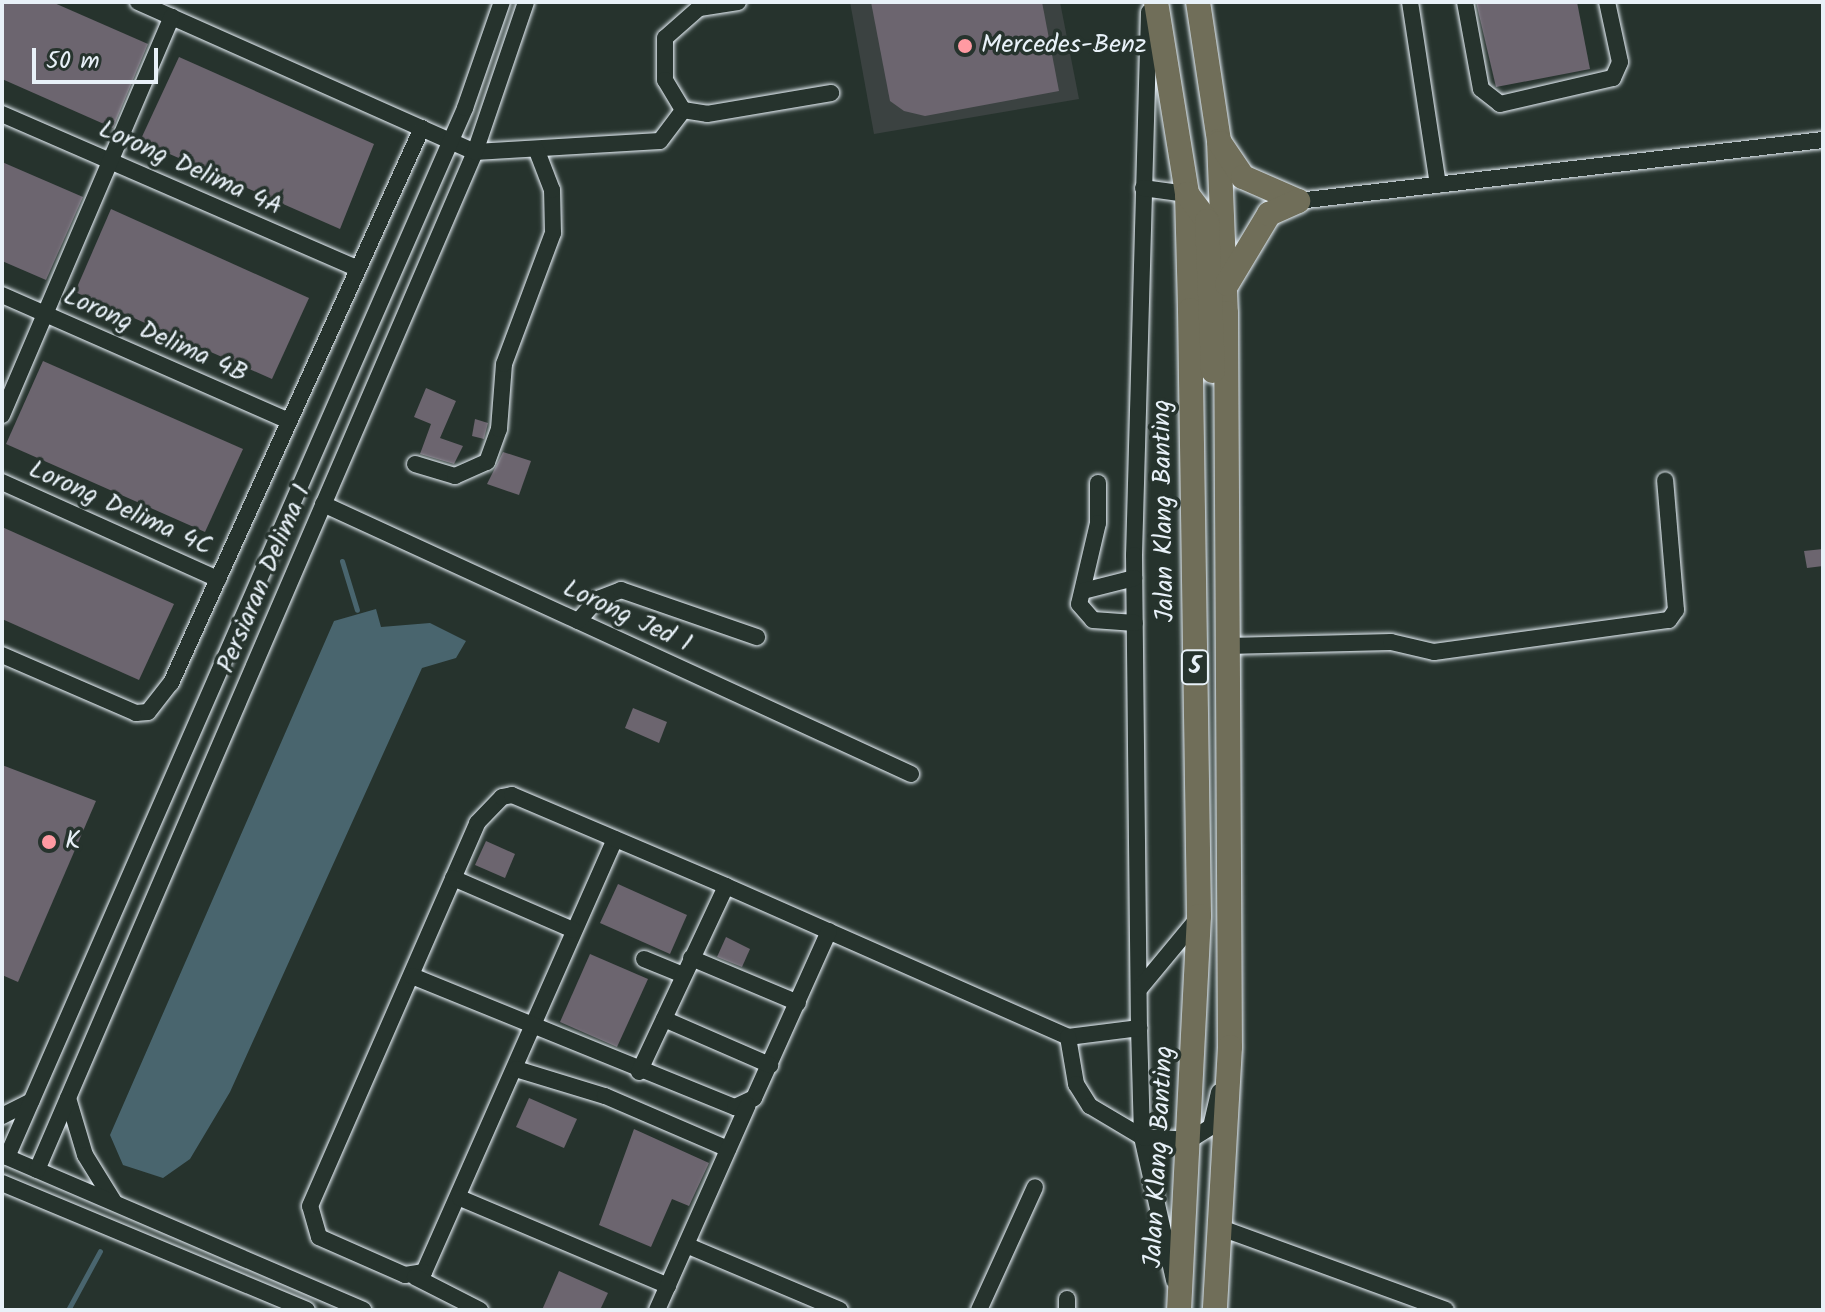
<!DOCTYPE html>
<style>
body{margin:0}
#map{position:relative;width:1825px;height:1312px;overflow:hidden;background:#26332d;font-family:Kalam,sans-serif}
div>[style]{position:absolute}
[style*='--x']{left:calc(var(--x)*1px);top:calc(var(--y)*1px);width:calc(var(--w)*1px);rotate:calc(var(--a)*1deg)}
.built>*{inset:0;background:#3b4241}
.water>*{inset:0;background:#49656e}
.stream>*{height:5px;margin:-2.5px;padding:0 2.5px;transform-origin:2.5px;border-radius:2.5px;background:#49656e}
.building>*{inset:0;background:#6c656f}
.roads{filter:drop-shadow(0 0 2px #e8f1f8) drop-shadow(0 0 2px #e8f1f8)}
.minor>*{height:16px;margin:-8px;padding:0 8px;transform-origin:8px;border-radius:8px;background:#26332d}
.highway>*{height:24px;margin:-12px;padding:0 12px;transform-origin:12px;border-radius:12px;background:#706e59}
.dots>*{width:22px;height:22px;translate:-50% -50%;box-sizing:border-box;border:4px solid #26332d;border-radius:50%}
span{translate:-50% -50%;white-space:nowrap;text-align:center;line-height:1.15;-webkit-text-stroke:7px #26332d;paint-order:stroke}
.shield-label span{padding:2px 6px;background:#26332d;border:2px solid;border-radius:6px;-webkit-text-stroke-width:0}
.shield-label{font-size:24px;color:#e8f1f8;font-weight:700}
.poi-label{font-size:26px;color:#e8f1f8}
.left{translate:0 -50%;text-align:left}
.street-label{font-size:26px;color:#e8f1f8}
.frame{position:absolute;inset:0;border:4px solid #e8f1f8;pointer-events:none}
.scale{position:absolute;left:32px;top:48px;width:126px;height:36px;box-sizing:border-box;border:4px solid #e8f1f8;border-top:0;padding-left:10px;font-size:24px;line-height:28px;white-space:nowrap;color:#e8f1f8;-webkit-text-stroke:6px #26332d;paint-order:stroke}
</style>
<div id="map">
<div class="built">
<div style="clip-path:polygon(850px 2px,1060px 2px,1079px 99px,874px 134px)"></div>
</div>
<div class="water">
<div style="clip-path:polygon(376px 609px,381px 627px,430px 623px,466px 641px,456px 658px,422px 668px,230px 1092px,190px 1159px,163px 1178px,123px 1165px,110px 1135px,334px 621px)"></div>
</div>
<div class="stream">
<div style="--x:342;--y:561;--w:51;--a:73"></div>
<div style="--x:68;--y:1310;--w:67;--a:-61.5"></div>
</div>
<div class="building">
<div style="clip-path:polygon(2px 2px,52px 2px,148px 44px,113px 128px,2px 79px)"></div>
<div style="clip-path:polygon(871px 2px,1042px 2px,1059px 91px,925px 116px,904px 111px,890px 101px)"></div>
<div style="clip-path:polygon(1476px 2px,1577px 2px,1590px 69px,1496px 87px)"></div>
<div style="clip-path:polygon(179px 57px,374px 144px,340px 229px,140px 141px)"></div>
<div style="clip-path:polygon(2px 162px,83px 197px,46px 280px,2px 261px)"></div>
<div style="clip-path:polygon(111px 209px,309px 298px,272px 379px,75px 292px)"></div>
<div style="clip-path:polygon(43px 361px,243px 449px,205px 532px,6px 444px)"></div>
<div style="clip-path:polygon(426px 388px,456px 401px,440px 438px,463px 446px,454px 464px,420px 454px,431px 424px,414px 417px)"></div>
<div style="clip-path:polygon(475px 419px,488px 423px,484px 439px,472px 436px)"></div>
<div style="clip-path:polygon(503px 452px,531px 461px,519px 495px,487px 484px)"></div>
<div style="clip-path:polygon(2px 527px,174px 604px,139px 680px,2px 619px)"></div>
<div style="clip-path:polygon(1823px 549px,1823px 566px,1807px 568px,1804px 551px)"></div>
<div style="clip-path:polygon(633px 708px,667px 722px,659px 743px,625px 728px)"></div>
<div style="clip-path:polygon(2px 765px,96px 801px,18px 982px,2px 975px)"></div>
<div style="clip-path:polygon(486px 841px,515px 854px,505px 878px,475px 865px)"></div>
<div style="clip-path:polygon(618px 884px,687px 915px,670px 954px,600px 923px)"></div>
<div style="clip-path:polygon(726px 937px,750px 949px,742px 967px,717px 957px)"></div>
<div style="clip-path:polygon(590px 954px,648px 979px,617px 1047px,560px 1022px)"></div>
<div style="clip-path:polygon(529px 1098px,577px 1119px,564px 1148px,516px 1127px)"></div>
<div style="clip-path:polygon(634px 1129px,709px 1163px,689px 1206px,672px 1199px,651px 1247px,599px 1225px)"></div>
<div style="clip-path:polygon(559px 1271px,608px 1293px,600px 1310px,542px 1310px)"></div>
</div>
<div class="roads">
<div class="minor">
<div style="--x:138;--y:2;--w:369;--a:24"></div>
<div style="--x:475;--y:152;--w:185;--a:-3.4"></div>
<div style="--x:660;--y:141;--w:39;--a:-53"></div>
<div style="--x:738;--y:2;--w:39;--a:171"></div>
<div style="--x:699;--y:8;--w:45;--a:138.6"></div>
<div style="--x:665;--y:38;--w:42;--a:90"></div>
<div style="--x:665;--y:80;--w:35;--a:59"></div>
<div style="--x:683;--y:110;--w:24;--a:9"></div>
<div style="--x:707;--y:114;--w:126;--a:-9.6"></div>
<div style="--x:1410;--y:2;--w:185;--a:81.3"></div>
<div style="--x:1465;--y:2;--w:88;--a:79.6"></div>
<div style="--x:1481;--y:89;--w:24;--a:38"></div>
<div style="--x:1500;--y:104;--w:116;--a:-13"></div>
<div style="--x:1613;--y:78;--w:17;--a:-66"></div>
<div style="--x:1620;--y:62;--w:61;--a:-102.2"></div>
<div style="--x:1149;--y:12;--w:543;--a:91.58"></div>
<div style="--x:1134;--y:555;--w:473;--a:89.4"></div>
<div style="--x:1139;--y:1028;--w:109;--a:88.4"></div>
<div style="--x:1142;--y:1137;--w:147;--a:77.4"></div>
<div style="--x:2;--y:114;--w:388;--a:23.5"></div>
<div style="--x:1143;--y:188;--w:44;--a:7.8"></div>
<div style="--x:1298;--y:201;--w:529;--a:-6.63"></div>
<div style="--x:2;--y:295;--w:313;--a:23.7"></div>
<div style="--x:2;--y:415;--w:433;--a:-66.9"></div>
<div style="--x:415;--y:464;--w:42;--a:16.7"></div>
<div style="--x:455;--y:476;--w:35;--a:-24"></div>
<div style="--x:487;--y:462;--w:35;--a:-70"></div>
<div style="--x:499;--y:429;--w:65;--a:-85.6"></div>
<div style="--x:504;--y:364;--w:140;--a:-69.5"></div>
<div style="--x:553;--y:233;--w:43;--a:-91.3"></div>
<div style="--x:552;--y:190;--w:42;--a:-111"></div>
<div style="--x:2;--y:482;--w:237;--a:24.2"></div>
<div style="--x:1098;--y:483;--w:40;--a:90"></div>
<div style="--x:1098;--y:523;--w:83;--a:103.2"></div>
<div style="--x:1079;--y:604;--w:21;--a:49"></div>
<div style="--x:1093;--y:620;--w:42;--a:4.1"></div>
<div style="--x:323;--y:504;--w:647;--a:24.66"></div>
<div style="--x:1083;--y:591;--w:53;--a:-14.3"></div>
<div style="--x:578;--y:621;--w:30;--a:-48"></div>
<div style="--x:598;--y:599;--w:25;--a:-21"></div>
<div style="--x:621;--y:590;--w:144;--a:19.1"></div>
<div style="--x:1227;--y:646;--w:164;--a:-1.4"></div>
<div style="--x:1391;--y:642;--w:44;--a:13.1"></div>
<div style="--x:1434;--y:652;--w:237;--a:-7.8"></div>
<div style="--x:1669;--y:620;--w:12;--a:-55"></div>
<div style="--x:1676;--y:610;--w:130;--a:-94.8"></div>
<div style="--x:2;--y:655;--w:146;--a:23.4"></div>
<div style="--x:136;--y:713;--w:12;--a:-5"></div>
<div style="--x:148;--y:712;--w:37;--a:-52"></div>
<div style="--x:171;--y:683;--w:609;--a:-65.67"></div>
<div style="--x:615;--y:839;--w:473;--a:113.8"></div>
<div style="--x:424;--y:1272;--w:19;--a:171"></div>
<div style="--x:405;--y:1275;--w:94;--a:-156.2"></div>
<div style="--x:319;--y:1237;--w:32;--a:-106"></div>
<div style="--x:310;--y:1206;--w:418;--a:-66.4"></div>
<div style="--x:477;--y:823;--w:36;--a:-46"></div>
<div style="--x:502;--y:797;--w:10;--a:-11"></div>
<div style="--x:512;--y:795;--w:233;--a:23"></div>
<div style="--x:726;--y:886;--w:374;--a:23.8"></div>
<div style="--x:1068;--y:1037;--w:72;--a:-7.2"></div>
<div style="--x:453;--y:878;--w:131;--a:23.4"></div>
<div style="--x:691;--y:958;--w:116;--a:22.8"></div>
<div style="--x:644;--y:959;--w:42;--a:22.3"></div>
<div style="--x:412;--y:976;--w:349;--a:22.1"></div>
<div style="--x:735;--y:1107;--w:21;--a:-25"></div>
<div style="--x:754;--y:1098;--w:183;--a:-65.8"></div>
<div style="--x:1141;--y:987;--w:91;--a:-50.4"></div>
<div style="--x:664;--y:1019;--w:116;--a:23.5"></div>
<div style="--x:1068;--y:1037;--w:48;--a:80.3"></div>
<div style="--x:1076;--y:1084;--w:26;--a:58"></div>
<div style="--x:1090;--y:1106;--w:61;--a:30.8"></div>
<div style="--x:1142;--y:1137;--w:48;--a:3.6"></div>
<div style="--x:1190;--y:1140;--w:25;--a:-32"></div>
<div style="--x:1211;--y:1127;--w:36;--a:-77"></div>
<div style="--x:516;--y:1069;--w:93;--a:16.9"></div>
<div style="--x:605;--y:1096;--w:134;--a:23.3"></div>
<div style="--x:639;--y:1072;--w:205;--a:-64.9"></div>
<div style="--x:68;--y:1098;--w:59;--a:73.4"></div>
<div style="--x:85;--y:1155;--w:55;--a:58.3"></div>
<div style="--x:2;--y:1116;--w:33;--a:-27"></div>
<div style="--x:2;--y:1155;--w:393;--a:23.2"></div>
<div style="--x:7;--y:1157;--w:1145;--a:-66.41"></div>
<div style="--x:465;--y:108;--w:112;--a:-70.8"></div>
<div style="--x:37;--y:1170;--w:1108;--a:-66.72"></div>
<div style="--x:475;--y:152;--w:158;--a:-71.2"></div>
<div style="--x:2;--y:1183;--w:330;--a:22.6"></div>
<div style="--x:460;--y:1198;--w:226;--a:22.9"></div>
<div style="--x:1221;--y:1228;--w:239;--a:20"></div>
<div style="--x:686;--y:1245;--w:167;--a:22.9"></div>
<div style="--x:415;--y:1277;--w:73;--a:26.9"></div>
<div style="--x:657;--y:1310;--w:224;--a:-66.1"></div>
<div style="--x:979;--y:1310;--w:135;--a:-65.5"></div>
<div style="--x:1067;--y:1310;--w:11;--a:-90"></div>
</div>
<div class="highway">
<div style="--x:1156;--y:2;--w:194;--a:80.8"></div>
<div style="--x:1187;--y:194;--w:116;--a:88.5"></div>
<div style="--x:1190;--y:310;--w:606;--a:89.15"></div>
<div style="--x:1199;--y:916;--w:395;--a:92.9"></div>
<div style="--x:1198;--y:2;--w:141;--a:81.4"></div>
<div style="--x:1219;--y:141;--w:172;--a:87.7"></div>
<div style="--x:1226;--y:313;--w:734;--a:89.69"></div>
<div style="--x:1230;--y:1047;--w:263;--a:93.3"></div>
<div style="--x:1220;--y:143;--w:41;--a:55.9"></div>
<div style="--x:1243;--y:177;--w:60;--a:23.6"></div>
<div style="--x:1187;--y:194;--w:34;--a:53"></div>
<div style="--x:1207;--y:221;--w:150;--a:87.7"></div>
<div style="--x:1227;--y:284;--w:82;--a:-59"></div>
<div style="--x:1269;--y:214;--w:32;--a:-24"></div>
</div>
</div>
<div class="dots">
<div style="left:965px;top:46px;background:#ff9aa2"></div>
<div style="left:49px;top:842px;background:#ff9aa2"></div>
</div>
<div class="shield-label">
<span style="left:1195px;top:667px">5</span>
</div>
<div class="poi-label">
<span class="left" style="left:981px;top:46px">Mercedes-Benz</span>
<span class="left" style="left:65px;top:842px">K</span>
</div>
<div class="street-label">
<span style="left:190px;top:169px;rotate:24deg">Lorong Delima 4A</span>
<span style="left:155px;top:336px;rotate:24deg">Lorong Delima 4B</span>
<span style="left:120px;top:509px;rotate:24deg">Lorong Delima 4C</span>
<span style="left:1165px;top:511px;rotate:-91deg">Jalan Klang Banting</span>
<span style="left:265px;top:579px;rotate:-67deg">Persiaran Delima 1</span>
<span style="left:627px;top:617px;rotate:25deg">Lorong Jed 1</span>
<span style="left:1160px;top:1157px;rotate:-87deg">Jalan Klang Banting</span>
</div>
<div class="frame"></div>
<div class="scale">50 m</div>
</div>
